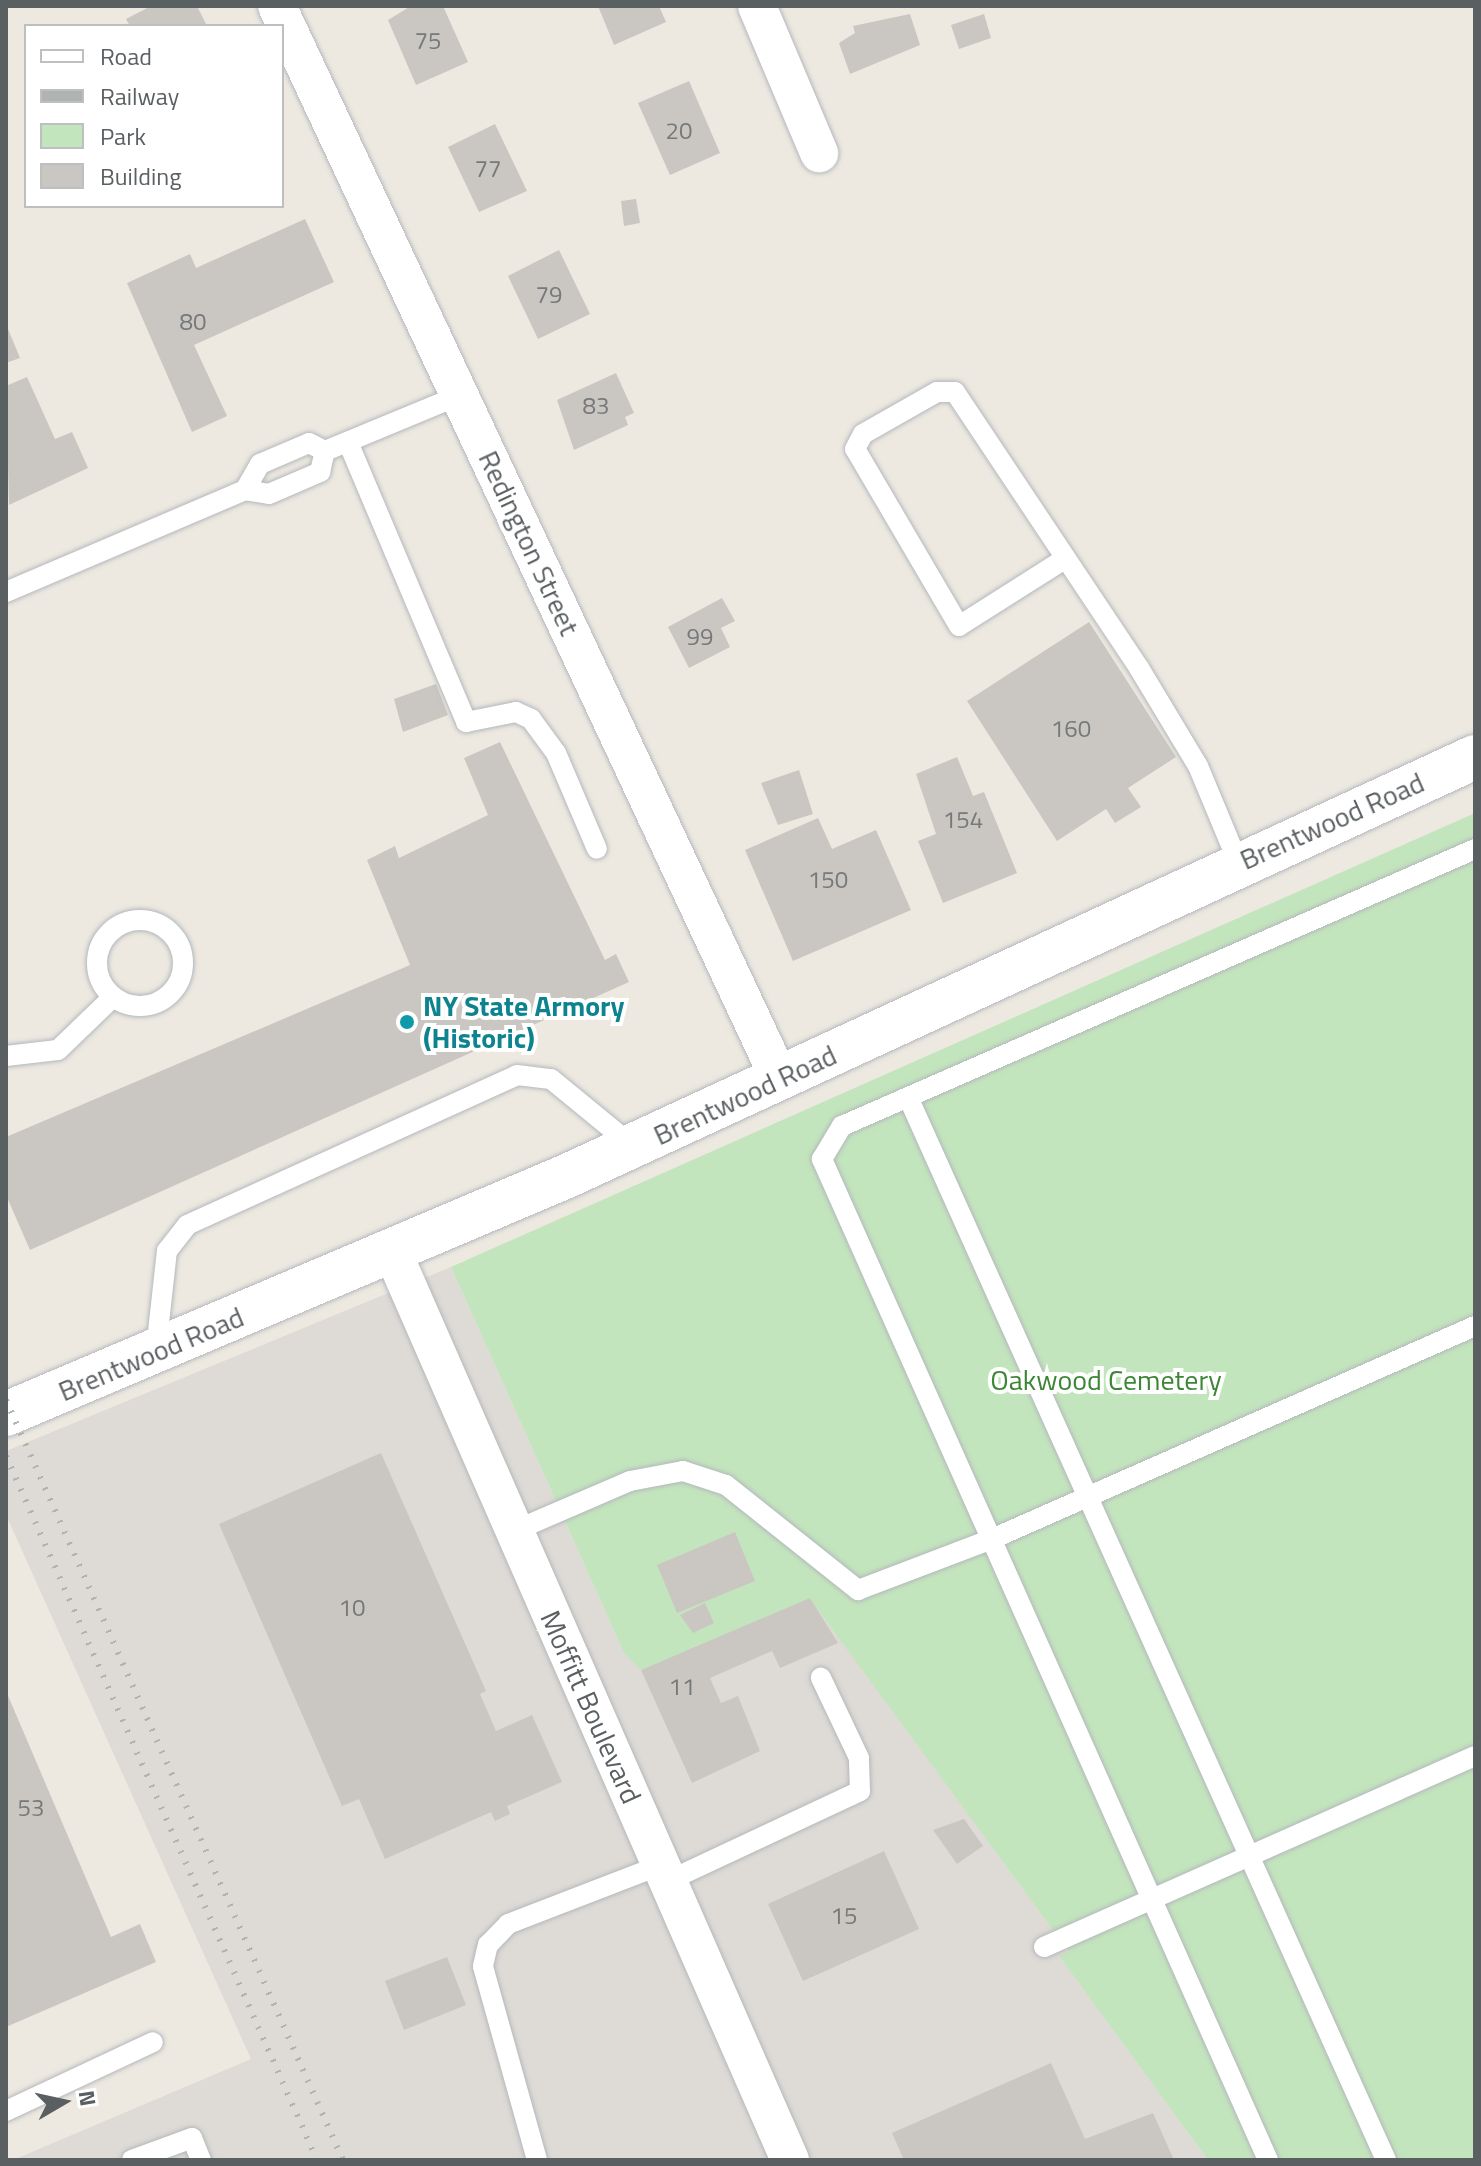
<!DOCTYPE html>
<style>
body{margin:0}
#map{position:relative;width:1481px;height:2166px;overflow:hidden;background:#ede9e1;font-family:"Titillium Web",sans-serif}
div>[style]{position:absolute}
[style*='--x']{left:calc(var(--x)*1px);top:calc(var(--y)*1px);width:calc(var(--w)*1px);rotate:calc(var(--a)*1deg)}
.industrial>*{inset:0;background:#dedbd6}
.green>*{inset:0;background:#c3e5bd}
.building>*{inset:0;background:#cac6c1}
.roads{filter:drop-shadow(0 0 2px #b4b8bc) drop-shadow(0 0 2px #b4b8bc)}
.service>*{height:20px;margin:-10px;padding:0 10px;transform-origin:10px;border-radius:10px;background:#fff}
.service>.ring{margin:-10px;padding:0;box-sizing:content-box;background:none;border:20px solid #fff;border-radius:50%}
.minor>*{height:38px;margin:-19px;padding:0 19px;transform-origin:19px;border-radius:19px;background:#fff}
.tertiary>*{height:44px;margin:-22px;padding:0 22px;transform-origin:22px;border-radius:22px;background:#fff}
.rail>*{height:6px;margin-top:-3px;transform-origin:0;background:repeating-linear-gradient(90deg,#b1b2b2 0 2px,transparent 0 12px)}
.dots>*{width:22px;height:22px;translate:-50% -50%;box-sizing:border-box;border:4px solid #fff;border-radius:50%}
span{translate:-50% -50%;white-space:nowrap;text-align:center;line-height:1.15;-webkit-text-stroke:8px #fff;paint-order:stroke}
.number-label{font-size:24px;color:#76797a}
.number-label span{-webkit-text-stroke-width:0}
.street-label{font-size:28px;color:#5a5f62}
.culture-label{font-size:28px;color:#0d838f;font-weight:700}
.left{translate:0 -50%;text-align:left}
.park-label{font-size:28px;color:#3c8635}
.frame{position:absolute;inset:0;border:8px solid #5a5f62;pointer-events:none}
.legend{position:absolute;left:24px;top:24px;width:260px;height:184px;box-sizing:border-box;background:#fff;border:2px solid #bdbfc0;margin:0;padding:10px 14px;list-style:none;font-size:24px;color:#5a5f62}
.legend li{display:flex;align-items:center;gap:16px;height:40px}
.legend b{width:40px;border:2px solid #bdbfc0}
.north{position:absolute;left:24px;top:2062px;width:80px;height:80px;-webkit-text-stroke:6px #fff;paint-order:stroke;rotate:81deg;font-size:22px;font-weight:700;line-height:32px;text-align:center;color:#5a5f62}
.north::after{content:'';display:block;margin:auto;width:28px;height:36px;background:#5a5f62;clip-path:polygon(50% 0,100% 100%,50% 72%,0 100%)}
</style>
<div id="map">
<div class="industrial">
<div style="clip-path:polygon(451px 1267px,624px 1653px,810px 1598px,1069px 1952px,1060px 1957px,1208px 2160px,13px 2160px,251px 2059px,6px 1515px,6px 1451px)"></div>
</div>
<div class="green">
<div style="clip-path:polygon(1475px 813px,1475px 2160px,1208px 2160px,1059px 1956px,1069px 1952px,810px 1599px,641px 1670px,624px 1653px,451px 1267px)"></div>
</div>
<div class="building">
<div style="clip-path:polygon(151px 6px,197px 6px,207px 26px,130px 26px,126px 19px)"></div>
<div style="clip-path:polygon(411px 6px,443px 6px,468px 62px,416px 85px,388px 20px)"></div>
<div style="clip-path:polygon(598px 6px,659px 6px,666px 22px,614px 45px)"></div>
<div style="clip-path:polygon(910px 14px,920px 45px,850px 74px,839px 43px,855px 33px,853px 26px)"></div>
<div style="clip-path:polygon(984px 14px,991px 38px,959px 49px,951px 25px)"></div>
<div style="clip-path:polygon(689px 81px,720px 153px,670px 175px,638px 103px)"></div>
<div style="clip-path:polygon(495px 124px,527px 191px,479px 212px,448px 147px)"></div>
<div style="clip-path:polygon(636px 199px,640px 223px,624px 226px,621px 201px)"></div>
<div style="clip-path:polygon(305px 219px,334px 282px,194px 345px,227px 416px,192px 432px,127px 283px,190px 254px,196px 268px)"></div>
<div style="clip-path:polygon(559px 250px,590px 314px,538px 339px,508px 276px)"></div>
<div style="clip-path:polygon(6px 324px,20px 358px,6px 363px)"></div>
<div style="clip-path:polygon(616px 373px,634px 413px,625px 417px,628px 425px,574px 450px,557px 400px)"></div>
<div style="clip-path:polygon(27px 377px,55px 439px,72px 432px,88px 468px,9px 505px,6px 386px)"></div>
<div style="clip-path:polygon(722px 598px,735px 621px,721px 628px,730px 647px,689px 668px,668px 627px)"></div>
<div style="clip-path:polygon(1089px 622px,1176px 757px,1128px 788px,1141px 807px,1115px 823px,1106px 809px,1057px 841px,967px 701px)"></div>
<div style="clip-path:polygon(436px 684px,448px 715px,403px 732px,394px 699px)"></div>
<div style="clip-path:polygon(500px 742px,605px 960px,616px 954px,629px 982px,30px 1250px,6px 1195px,6px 1137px,410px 965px,367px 860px,395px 846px,399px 858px,488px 815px,464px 758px)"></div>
<div style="clip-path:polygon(957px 757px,973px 796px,984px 792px,1017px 873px,943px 903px,918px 841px,936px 834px,916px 774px)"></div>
<div style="clip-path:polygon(799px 770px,813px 814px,778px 825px,761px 783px)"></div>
<div style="clip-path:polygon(818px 818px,832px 849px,876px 830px,911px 910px,793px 961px,745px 850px)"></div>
<div style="clip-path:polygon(381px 1453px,486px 1691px,480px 1694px,496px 1731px,532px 1715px,562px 1782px,507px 1806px,510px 1814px,495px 1821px,491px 1812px,385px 1859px,359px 1799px,342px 1806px,219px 1524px)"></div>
<div style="clip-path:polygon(735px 1532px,755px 1581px,677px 1613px,657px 1565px)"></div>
<div style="clip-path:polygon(810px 1598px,838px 1643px,780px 1668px,772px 1651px,710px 1678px,721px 1703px,738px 1696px,760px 1751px,692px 1783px,641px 1670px)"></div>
<div style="clip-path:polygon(705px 1603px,714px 1623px,693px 1633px,680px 1615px)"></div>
<div style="clip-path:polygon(6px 1691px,111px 1937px,140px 1924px,156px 1962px,6px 2027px)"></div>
<div style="clip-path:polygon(964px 1819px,983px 1846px,957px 1864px,933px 1830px)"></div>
<div style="clip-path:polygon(884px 1851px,919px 1929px,803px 1981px,768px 1904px)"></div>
<div style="clip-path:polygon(447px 1957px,466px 2005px,404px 2030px,385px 1981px)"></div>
<div style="clip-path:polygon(1051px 2063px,1085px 2139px,1153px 2113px,1174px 2160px,904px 2160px,892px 2133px)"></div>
</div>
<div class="roads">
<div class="service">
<div style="--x:348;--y:442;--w:304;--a:67.1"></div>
<div style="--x:466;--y:722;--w:51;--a:-11.3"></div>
<div style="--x:516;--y:712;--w:17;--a:25"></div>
<div style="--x:531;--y:719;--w:42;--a:53.7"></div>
<div style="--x:556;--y:753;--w:104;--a:66.9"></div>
<div style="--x:245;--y:490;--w:30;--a:-60"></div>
<div style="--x:260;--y:464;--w:53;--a:-23.2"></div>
<div style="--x:309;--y:443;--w:18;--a:27"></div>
<div style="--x:325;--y:451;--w:146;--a:-22.5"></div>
<div style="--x:1063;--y:560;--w:123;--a:147.6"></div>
<div style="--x:959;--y:626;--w:205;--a:-120.4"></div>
<div style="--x:855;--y:449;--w:17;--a:-62"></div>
<div style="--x:863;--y:434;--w:85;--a:-29.6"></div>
<div style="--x:937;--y:392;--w:18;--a:0"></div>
<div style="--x:955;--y:392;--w:332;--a:56.3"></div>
<div style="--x:1139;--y:668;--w:114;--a:59"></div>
<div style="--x:1198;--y:766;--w:104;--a:67.4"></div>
<div style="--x:6;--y:592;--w:260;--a:-23.1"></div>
<div style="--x:245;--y:490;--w:24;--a:9"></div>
<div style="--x:269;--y:494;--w:56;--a:-23.3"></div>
<div style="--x:320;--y:472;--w:22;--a:-77"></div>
<div class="ring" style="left:97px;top:920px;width:66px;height:66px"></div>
<div style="--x:6;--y:1056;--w:52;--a:-6.6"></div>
<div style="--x:58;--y:1050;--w:76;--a:-43.9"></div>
<div style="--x:908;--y:1097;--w:1166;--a:65.79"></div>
<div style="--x:156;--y:1350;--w:100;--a:-83.7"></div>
<div style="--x:167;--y:1251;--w:33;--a:-52"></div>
<div style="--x:187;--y:1225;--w:362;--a:-24.4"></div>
<div style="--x:517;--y:1075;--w:34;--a:7"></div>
<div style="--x:551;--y:1079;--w:106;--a:39.3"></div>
<div style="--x:514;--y:1531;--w:126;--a:-23.3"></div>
<div style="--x:630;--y:1481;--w:54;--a:-10.7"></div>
<div style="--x:683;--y:1471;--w:45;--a:18"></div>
<div style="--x:726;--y:1485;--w:169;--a:38.5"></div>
<div style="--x:858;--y:1590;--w:143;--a:-20.8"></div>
<div style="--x:992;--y:1539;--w:528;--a:-23.8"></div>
<div style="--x:668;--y:1881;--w:212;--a:-25.1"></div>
<div style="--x:860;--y:1791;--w:33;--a:-92"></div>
<div style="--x:859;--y:1758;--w:89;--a:-115.4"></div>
<div style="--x:1044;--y:1947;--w:471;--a:-23.9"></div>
<div style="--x:6;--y:2111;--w:162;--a:-25.1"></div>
<div style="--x:132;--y:2160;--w:64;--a:-20.1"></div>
<div style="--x:192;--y:2138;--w:24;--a:68"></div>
<div style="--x:537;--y:2160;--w:201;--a:-105.6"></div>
<div style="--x:483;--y:1966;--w:22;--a:-77"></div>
<div style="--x:488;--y:1945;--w:29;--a:-46"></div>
<div style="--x:508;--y:1924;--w:164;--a:-21.1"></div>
<div style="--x:1268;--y:2160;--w:1096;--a:-114.02"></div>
<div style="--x:822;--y:1159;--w:39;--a:-59"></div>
<div style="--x:842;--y:1126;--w:691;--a:-23.63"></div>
</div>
<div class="minor">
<div style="--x:277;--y:6;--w:1186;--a:64.9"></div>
<div style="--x:757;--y:6;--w:160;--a:67.1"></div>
<div style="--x:393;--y:1253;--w:990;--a:66.36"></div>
</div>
<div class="tertiary">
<div style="--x:6;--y:1414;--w:609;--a:-22.99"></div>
<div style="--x:567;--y:1176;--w:1000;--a:-24.77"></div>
</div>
</div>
<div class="rail">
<div style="--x:6;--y:1400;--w:831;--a:66.09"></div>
<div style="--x:6;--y:1456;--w:770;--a:66.17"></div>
</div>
<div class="dots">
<div style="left:407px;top:1022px;background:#0f9aa8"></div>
</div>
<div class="number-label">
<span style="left:428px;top:41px">75</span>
<span style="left:679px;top:131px">20</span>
<span style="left:488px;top:169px">77</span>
<span style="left:549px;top:295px">79</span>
<span style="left:193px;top:322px">80</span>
<span style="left:596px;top:406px">83</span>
<span style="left:700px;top:637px">99</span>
<span style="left:1071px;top:729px">160</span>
<span style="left:963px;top:820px">154</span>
<span style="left:828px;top:880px">150</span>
<span style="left:352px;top:1608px">10</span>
<span style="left:682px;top:1687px">11</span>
<span style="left:31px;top:1808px">53</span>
<span style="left:844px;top:1916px">15</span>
</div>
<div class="street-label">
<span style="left:529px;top:543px;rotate:65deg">Redington Street</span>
<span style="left:1332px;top:821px;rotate:-24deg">Brentwood Road</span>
<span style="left:745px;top:1095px;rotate:-25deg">Brentwood Road</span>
<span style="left:151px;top:1354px;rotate:-23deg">Brentwood Road</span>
<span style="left:591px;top:1707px;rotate:66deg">Moffitt Boulevard</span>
</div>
<div class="culture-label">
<span class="left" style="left:423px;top:1022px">NY State Armory<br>(Historic)</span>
</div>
<div class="park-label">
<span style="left:1106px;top:1380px">Oakwood Cemetery</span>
</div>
<div class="frame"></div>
<ul class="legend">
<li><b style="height:10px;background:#fff"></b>Road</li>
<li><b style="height:10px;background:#b1b2b2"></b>Railway</li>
<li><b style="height:22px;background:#c3e5bd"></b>Park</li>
<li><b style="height:22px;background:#cac6c1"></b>Building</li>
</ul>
<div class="north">N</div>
</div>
